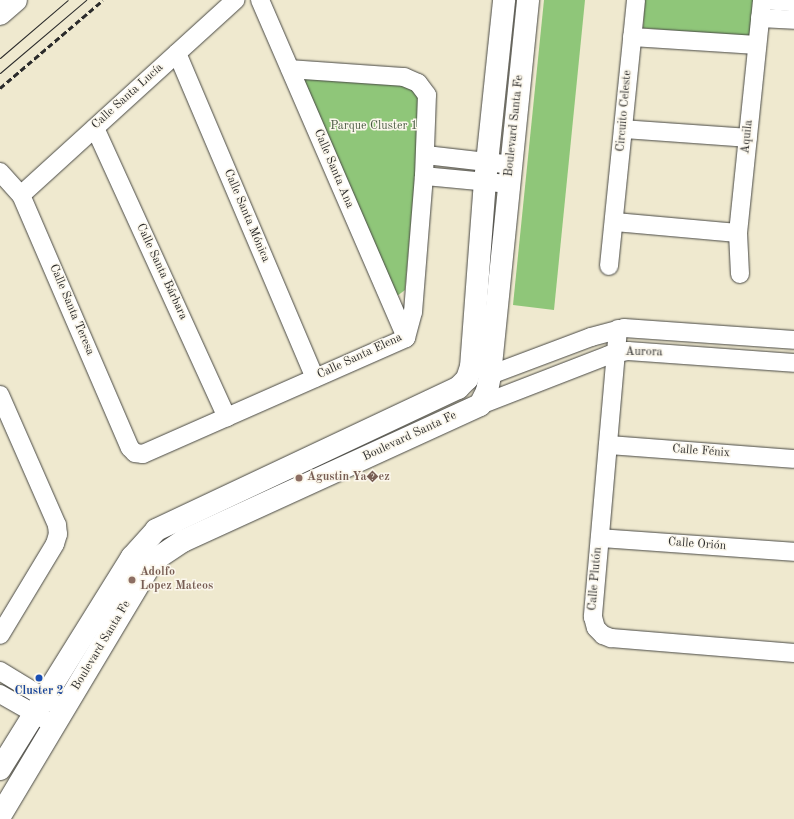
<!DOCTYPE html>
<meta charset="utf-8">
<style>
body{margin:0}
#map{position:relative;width:794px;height:819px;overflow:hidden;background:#efe9cf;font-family:"Old Standard TT",serif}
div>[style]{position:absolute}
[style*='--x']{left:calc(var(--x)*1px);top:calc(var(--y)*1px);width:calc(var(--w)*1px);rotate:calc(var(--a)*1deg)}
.green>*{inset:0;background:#8fc679}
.roads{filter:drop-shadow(0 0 1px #484844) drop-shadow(0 0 1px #484844)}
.minor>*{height:18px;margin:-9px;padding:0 9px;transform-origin:9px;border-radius:9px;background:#fff}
.major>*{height:22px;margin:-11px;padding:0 11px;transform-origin:11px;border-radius:11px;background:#fff}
.tram>*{height:1px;margin:-0.5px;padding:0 0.5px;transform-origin:0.5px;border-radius:0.5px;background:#2b2b2b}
.rail>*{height:3px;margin-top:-1.5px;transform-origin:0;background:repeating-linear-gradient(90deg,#2b2b2b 0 6px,transparent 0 9px)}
.dots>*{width:11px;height:11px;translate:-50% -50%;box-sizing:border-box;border:2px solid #fbf7ec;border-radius:50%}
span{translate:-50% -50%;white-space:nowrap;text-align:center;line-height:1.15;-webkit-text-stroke:3px #fbf7ec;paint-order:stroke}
.street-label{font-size:12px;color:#2b2b2b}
.park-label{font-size:12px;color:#495a42}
.education-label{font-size:12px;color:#785e54;font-weight:700}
.left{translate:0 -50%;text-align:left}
.transit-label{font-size:12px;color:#164399;font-weight:700}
</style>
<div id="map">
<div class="green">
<div style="clip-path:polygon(544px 0,585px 0,554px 310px,513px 305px)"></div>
<div style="clip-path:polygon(645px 0,753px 0,750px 37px,643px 28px)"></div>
<div style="clip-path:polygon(302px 77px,399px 83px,415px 88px,422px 101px,405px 290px,397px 296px)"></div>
</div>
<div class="roads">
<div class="minor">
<div style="--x:260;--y:0;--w:368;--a:66.6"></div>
<div style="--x:762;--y:0;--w:32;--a:4"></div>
<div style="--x:760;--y:18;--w:34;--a:3"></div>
<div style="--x:632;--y:37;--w:125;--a:3.7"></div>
<div style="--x:177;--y:53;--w:353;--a:67"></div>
<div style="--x:95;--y:128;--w:318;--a:65.5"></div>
<div style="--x:623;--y:129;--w:125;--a:4.1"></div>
<div style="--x:426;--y:155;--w:87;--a:6.6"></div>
<div style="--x:0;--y:172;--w:31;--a:48"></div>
<div style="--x:21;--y:195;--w:275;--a:66.7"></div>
<div style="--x:130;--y:448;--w:7;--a:45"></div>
<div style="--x:135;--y:453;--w:8;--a:7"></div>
<div style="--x:143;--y:454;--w:287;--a:-23.8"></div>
<div style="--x:406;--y:338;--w:27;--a:-75"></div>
<div style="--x:413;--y:312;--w:136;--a:-85.4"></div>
<div style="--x:424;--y:176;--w:81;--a:-87.9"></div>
<div style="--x:427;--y:95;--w:15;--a:-127"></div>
<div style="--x:418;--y:83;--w:15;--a:-157"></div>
<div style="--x:404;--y:77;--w:114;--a:-176"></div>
<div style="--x:424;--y:176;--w:85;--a:5.4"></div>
<div style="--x:21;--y:195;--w:290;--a:-42.3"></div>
<div style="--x:615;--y:222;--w:123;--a:5.1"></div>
<div style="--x:609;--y:266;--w:267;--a:-84.2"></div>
<div style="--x:740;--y:274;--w:41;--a:-92.8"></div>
<div style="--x:738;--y:233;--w:234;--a:-84.1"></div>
<div style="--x:618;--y:329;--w:289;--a:95"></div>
<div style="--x:593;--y:617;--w:11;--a:75"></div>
<div style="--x:596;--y:628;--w:10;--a:45"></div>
<div style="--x:603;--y:635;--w:9;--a:21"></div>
<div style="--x:611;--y:638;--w:184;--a:4.7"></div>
<div style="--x:490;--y:375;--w:108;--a:-20.6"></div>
<div style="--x:591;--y:337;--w:34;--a:-15"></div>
<div style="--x:624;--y:328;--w:170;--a:4"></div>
<div style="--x:0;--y:395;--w:142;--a:66.3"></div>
<div style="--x:57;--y:525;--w:9;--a:84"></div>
<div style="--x:58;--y:534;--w:10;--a:107"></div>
<div style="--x:55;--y:544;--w:106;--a:121.1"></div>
<div style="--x:480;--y:405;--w:138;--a:-21.2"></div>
<div style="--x:609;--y:355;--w:19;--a:-12"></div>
<div style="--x:628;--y:351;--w:166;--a:4.1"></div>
<div style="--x:608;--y:445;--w:186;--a:4.3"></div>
<div style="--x:600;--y:538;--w:195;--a:4.1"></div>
<div style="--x:0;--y:671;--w:66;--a:31.3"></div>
<div style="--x:0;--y:694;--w:53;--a:29.5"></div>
</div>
<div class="major">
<div style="--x:0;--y:14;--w:21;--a:-41"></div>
<div style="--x:0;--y:769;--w:250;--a:-58.1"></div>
<div style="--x:132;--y:557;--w:36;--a:-48"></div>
<div style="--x:156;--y:530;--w:334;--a:-25.2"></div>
<div style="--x:458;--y:388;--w:13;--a:-45"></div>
<div style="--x:467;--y:379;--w:13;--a:-72"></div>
<div style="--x:471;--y:367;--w:186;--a:-85.7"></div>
<div style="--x:485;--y:182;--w:183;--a:-84"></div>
<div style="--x:0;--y:816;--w:290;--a:-59.1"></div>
<div style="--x:149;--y:567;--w:14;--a:-45"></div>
<div style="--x:159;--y:557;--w:29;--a:-34"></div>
<div style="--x:183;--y:541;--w:327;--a:-24.6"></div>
<div style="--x:480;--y:405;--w:16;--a:-63"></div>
<div style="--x:487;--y:391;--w:16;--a:-79"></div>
<div style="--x:490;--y:375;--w:377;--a:-84.2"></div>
</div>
</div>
<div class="tram">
<div style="--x:0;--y:58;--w:89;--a:-40.5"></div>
<div style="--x:0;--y:73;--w:113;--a:-40.3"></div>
</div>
<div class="rail">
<div style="--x:0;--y:88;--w:135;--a:-40.5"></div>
</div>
<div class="dots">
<div style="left:299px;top:478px;background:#8d6e63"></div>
<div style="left:132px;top:580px;background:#8d6e63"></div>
<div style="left:39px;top:678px;background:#1a4fb4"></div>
</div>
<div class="street-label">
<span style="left:128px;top:97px;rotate:-42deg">Calle Santa Lucía</span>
<span style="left:625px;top:111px;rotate:-85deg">Circuito Celeste</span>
<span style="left:515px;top:126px;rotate:-84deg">Boulevard Santa Fe</span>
<span style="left:748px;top:137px;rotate:-84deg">Aquila</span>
<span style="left:333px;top:169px;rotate:67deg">Calle Santa Ana</span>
<span style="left:246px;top:216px;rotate:67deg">Calle Santa Mónica</span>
<span style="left:161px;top:272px;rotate:65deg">Calle Santa Bárbara</span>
<span style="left:71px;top:310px;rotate:67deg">Calle Santa Teresa</span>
<span style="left:644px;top:353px;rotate:1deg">Aurora</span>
<span style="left:360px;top:357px;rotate:-25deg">Calle Santa Elena</span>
<span style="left:410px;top:437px;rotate:-25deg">Boulevard Santa Fe</span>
<span style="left:701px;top:452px;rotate:4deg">Calle Fénix</span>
<span style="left:697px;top:545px;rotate:4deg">Calle Orión</span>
<span style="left:596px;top:579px;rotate:-85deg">Calle Plutón</span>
<span style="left:102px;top:646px;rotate:-59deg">Boulevard Santa Fe</span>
</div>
<div class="park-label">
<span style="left:374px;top:127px">Parque Cluster 1</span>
</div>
<div class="education-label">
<span class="left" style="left:307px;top:478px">Agustin Ya�ez</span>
<span class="left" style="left:140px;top:580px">Adolfo<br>Lopez Mateos</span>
</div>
<div class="transit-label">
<span style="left:39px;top:692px">Cluster 2</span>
</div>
</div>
